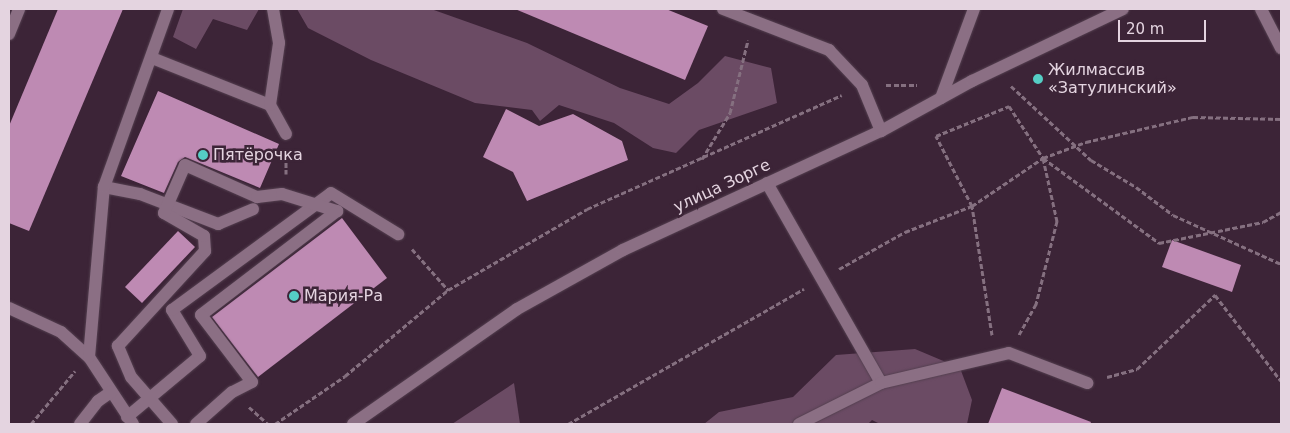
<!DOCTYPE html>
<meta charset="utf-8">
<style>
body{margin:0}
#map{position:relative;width:1290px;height:433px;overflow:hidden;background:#3c2437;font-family:"DejaVu Sans",sans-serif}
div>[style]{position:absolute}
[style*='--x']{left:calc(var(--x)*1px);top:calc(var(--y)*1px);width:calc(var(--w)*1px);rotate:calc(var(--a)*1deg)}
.green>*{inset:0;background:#6b4b64}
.building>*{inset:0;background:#be8ab3}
.path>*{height:3px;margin-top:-1.5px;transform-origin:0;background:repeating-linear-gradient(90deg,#857080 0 5px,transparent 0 7.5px)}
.roads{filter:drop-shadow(0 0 1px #544050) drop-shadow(0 0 1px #544050)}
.lane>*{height:12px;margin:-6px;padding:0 6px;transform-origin:6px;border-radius:6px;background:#8b6f84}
.street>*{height:12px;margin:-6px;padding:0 6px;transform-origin:6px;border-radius:6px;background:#8b6f84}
.dots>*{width:14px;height:14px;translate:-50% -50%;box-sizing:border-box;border:2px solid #3c2437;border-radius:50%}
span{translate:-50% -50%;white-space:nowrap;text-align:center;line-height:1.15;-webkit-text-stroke:5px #3c2437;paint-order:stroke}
.poi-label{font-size:16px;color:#e4d4e0}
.left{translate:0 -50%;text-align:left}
.street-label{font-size:16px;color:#e4d4e0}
.frame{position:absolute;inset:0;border:10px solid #e4d4e0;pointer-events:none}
.scale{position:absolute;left:1118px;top:20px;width:88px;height:22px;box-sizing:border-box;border:2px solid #e4d4e0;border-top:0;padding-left:6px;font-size:15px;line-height:18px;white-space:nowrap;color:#e4d4e0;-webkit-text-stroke:4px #3c2437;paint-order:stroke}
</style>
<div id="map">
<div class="green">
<div style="clip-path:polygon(183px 9px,259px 9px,247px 30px,213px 19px,196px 49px,173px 37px)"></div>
<div style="clip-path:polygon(297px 9px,431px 9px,527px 43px,620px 88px,669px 104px,698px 83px,725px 56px,771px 68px,777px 103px,699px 130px,676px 153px,653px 148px,614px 123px,559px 105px,540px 121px,532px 110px,475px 103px,371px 60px,308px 28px)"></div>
<div style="clip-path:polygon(915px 349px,960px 368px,972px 400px,967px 424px,880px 424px,872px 420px,868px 424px,704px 424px,719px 412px,793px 397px,836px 355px)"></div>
<div style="clip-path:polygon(514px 383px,520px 424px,452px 424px)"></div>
</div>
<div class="building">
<div style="clip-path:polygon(58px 9px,123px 9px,29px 231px,9px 223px,9px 126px)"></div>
<div style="clip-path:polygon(515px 9px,666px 9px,708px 26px,685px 80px)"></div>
<div style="clip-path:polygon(158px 91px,279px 144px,260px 188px,185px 157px,178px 162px,164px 193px,121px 176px)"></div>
<div style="clip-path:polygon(506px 109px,539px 126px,573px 114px,622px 141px,628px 160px,527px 201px,513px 172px,483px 157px)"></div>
<div style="clip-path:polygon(342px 218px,387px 278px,258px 377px,212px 317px)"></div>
<div style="clip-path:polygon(178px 231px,195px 247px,142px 303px,125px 287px)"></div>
<div style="clip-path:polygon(1172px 240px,1241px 265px,1232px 292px,1162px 267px)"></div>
<div style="clip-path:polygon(1002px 388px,1091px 422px,1090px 424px,988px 424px)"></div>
</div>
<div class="path">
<div style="--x:886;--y:85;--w:31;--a:0"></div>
<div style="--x:1011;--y:86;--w:109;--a:42.8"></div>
<div style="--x:1091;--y:160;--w:52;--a:31"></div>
<div style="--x:1136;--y:187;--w:46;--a:37.1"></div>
<div style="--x:1173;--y:215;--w:119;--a:24.4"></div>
<div style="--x:286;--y:155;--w:19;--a:90"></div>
<div style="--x:1043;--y:158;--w:46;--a:-20.4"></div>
<div style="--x:1086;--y:142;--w:110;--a:-13.2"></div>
<div style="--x:1193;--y:117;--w:88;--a:1.3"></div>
<div style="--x:702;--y:159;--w:54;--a:-58.7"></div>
<div style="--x:730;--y:113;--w:75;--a:-76.1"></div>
<div style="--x:412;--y:249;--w:55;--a:48.7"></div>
<div style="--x:839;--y:269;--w:76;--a:-29.3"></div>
<div style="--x:905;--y:232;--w:72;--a:-21.2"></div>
<div style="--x:972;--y:206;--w:86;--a:-34.1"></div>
<div style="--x:1043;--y:158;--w:144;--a:36.2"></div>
<div style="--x:1159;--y:243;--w:106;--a:-11.4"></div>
<div style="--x:1263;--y:222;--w:21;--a:-29"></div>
<div style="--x:992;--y:335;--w:131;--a:-98.8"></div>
<div style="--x:972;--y:206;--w:79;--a:-117.2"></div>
<div style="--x:936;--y:136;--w:79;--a:-22.3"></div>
<div style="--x:1009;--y:106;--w:62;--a:56.8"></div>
<div style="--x:1043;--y:158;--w:65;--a:77.5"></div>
<div style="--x:1057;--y:221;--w:86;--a:104.2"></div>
<div style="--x:1036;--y:304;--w:35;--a:119"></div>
<div style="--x:1107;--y:377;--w:31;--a:-15"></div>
<div style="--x:1137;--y:369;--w:108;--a:-43.5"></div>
<div style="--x:1215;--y:295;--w:108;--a:52.5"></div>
<div style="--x:249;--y:407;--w:25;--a:42"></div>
<div style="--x:31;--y:424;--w:69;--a:-50.3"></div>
<div style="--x:275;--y:424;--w:85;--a:-34.4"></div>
<div style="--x:345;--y:376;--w:134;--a:-39.9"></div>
<div style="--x:448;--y:290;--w:161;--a:-30.2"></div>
<div style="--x:587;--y:209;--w:279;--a:-24.1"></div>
<div style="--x:568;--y:424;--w:272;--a:-29.8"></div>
</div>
<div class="roads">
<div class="lane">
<div style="--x:723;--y:9;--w:114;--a:21.1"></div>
<div style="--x:829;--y:50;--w:48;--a:46.7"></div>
<div style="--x:862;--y:85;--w:50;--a:67.6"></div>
<div style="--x:1261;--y:9;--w:44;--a:62.9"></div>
<div style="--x:9;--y:34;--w:27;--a:-68"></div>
<div style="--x:152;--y:58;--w:127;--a:21.7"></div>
<div style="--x:270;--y:105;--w:33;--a:61"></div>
<div style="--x:941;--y:98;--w:95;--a:-69.7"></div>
<div style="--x:270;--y:105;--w:63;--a:-81.7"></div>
<div style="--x:279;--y:43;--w:35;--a:-100"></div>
<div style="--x:767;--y:183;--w:230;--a:60.3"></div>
<div style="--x:104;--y:187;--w:37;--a:11"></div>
<div style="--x:140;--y:194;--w:84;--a:21"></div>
<div style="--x:218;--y:224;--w:38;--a:-23"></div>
<div style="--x:9;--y:308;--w:57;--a:24.8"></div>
<div style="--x:61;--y:332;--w:38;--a:42"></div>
<div style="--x:89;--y:357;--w:80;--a:56.7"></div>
<div style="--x:89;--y:357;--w:171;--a:-85"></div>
<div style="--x:104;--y:187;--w:189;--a:-70.2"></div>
<div style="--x:127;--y:417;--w:95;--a:-39.9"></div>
<div style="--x:200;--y:356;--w:54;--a:-121.3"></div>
<div style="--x:172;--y:310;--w:197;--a:-36.3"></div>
<div style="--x:331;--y:193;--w:79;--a:31.5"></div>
<div style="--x:80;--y:424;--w:29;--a:-52"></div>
<div style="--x:98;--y:401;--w:16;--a:-35"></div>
<div style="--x:172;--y:424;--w:62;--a:-131.1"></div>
<div style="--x:131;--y:377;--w:34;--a:-113"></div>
<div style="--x:118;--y:346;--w:129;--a:-47.5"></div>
<div style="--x:205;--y:251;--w:15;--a:-94"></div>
<div style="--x:204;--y:236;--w:46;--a:-150.1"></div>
<div style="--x:164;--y:213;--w:52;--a:-66.4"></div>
<div style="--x:185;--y:165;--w:79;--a:24"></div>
<div style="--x:257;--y:197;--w:25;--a:-7"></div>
<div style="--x:282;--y:194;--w:58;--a:17.2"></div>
<div style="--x:337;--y:211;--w:171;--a:142.6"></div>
<div style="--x:201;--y:315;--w:84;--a:52.7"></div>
<div style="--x:252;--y:382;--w:22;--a:153"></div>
<div style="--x:232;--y:392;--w:48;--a:138.4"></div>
<div style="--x:799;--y:424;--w:92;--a:-26.6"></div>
<div style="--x:881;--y:383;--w:131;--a:-13.2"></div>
<div style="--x:1009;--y:353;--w:84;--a:21"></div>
</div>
<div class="street">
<div style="--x:353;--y:424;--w:200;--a:-35"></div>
<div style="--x:517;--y:309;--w:121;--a:-29.1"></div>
<div style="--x:623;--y:250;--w:284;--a:-24.8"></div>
<div style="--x:881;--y:131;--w:104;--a:-28.8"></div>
<div style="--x:972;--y:81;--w:167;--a:-25.5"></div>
</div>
</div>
<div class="dots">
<div style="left:1038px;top:79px;background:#55cec5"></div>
<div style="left:203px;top:155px;background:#55cec5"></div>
<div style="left:294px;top:296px;background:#55cec5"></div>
</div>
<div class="poi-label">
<span class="left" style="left:1048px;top:79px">Жилмассив<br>«Затулинский»</span>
<span class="left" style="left:213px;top:155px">Пятёрочка</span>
<span class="left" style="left:304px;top:296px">Мария-Ра</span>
</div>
<div class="street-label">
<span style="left:722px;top:186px;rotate:-25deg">улица Зорге</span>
</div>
<div class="frame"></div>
<div class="scale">20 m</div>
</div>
